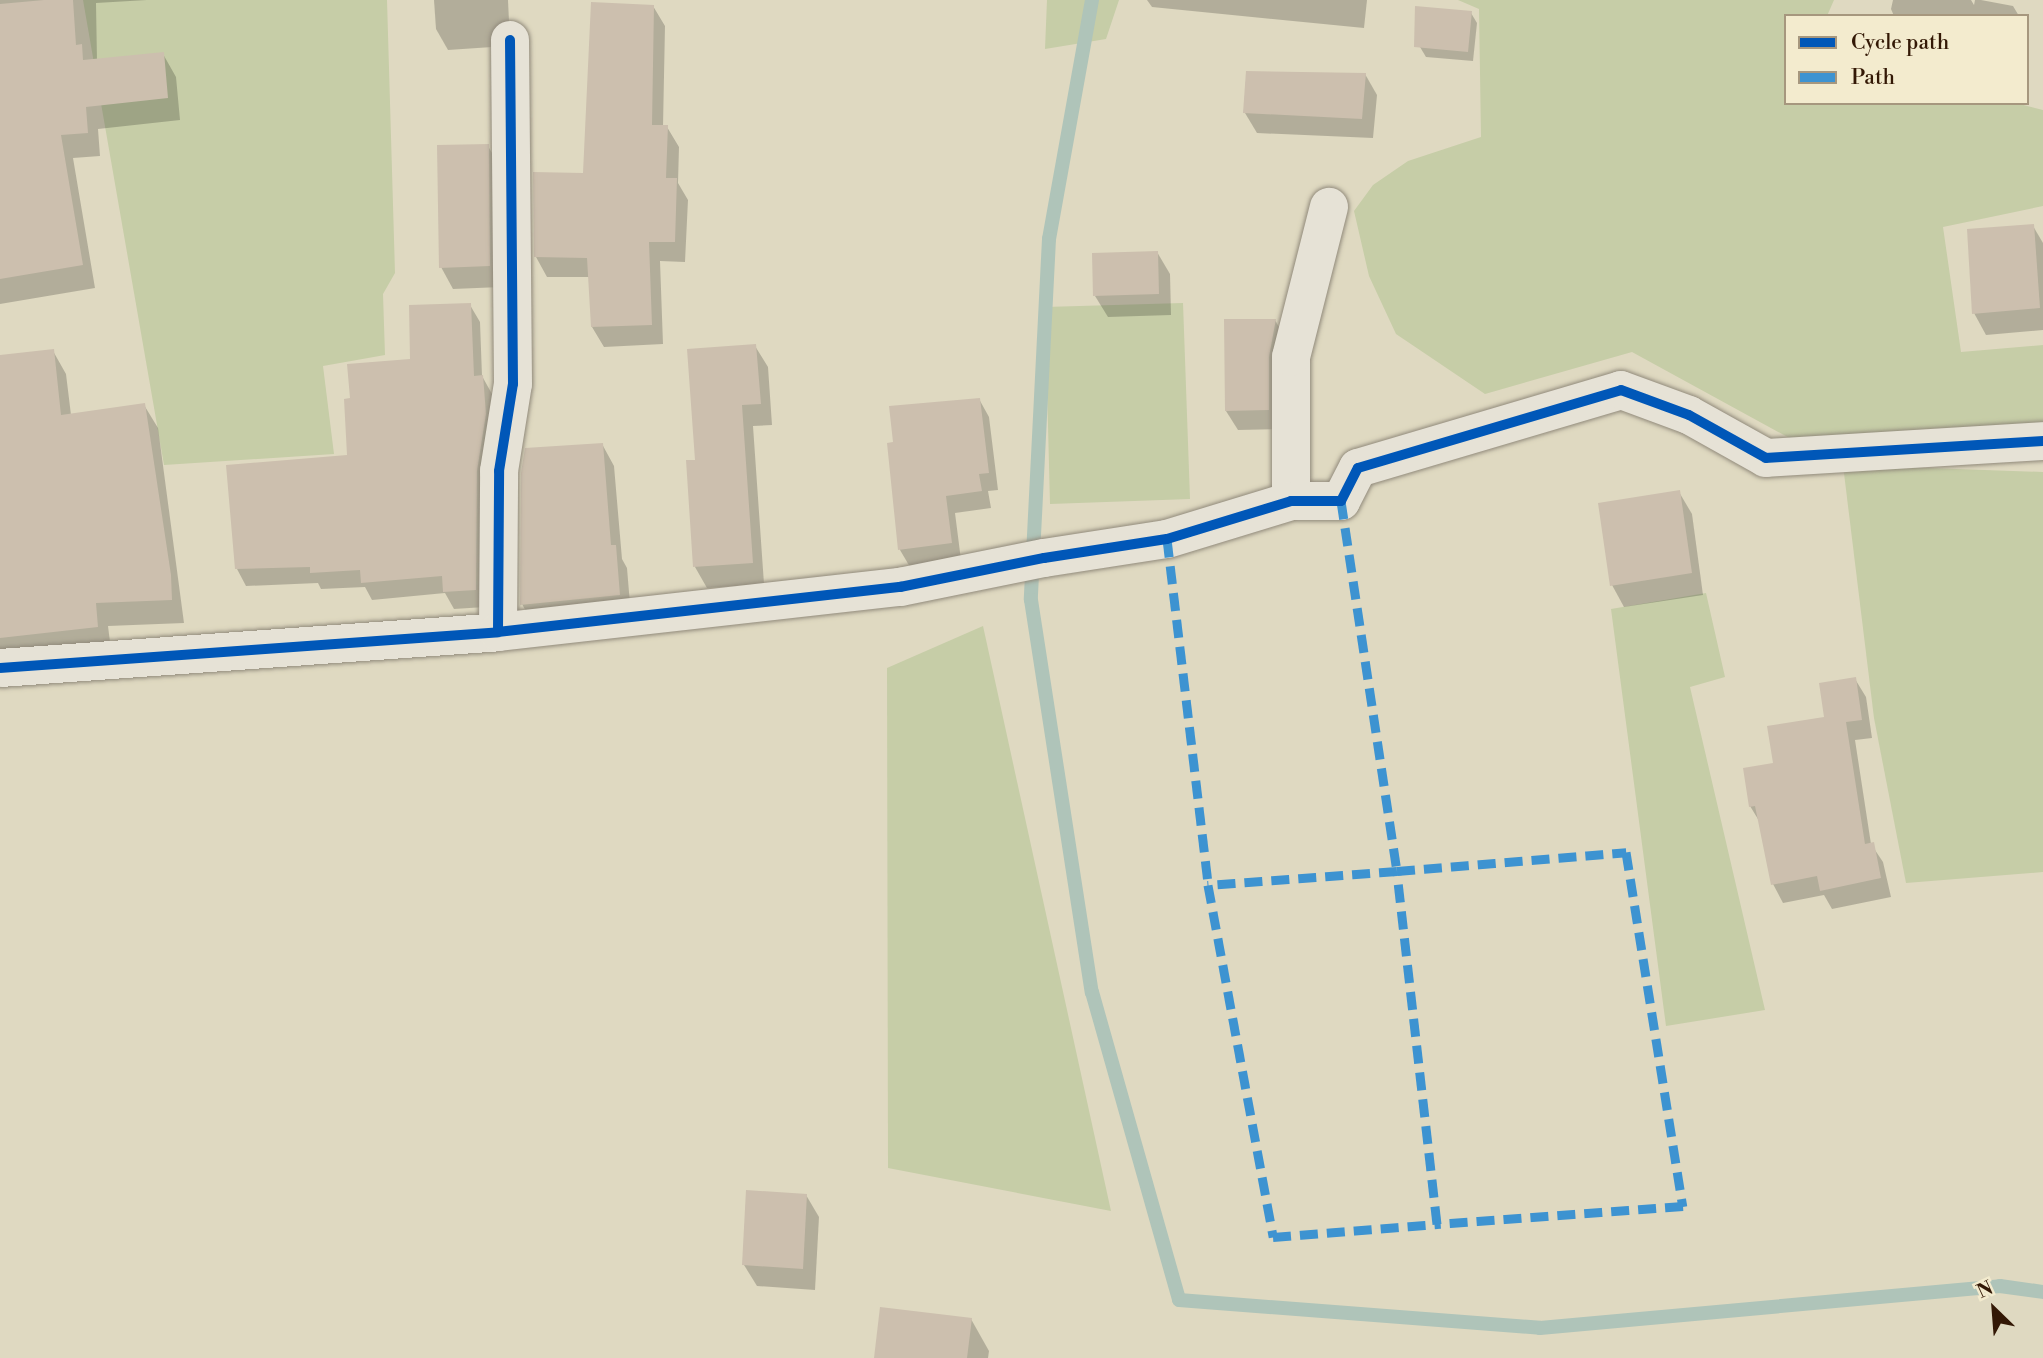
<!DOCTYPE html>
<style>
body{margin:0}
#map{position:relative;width:2043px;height:1358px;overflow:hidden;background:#dfd9c1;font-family:"Libre Bodoni",serif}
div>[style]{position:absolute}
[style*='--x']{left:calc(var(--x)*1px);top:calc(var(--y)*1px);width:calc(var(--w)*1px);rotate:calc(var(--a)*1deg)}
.green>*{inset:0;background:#c6cda7}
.shadow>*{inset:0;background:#0003}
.stream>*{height:14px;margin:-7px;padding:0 7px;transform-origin:7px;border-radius:7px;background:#afc4b9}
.building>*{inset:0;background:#ccbfae}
.roads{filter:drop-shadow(0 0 2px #918a7b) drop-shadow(0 0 2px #918a7b)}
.minor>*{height:38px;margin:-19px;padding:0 19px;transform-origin:19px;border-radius:19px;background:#e6e2d6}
.quiet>*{height:9px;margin-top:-4.5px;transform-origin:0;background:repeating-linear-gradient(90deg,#3d93d1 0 18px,transparent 0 27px)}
.cycleway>*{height:10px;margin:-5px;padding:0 5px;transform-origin:5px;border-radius:5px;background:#0057b8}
span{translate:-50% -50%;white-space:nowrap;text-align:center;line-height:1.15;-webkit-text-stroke:5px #f3ebce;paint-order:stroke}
.legend{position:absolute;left:1784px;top:14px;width:245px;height:91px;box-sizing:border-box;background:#f3ebce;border:2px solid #a6977e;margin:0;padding:9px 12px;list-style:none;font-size:21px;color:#331805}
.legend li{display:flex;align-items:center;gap:14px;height:35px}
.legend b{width:35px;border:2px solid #a6977e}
.north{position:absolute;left:1959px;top:1274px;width:70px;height:70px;-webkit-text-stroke:5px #f3ebce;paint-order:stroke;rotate:335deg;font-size:19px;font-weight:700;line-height:28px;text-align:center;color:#331805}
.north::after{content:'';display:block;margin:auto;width:24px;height:32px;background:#331805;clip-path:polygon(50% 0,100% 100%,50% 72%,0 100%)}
</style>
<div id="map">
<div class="green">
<div style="clip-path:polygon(83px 0,387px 0,395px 273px,383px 294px,385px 355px,323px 366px,334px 454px,164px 465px)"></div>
<div style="clip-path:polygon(1047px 0,1119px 0,1106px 39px,1045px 49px)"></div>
<div style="clip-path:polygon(1458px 0,1834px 0,1827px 16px,1786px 16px,1786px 103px,2016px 103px,2043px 110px,2043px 206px,1943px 227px,1961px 352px,2043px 345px,2043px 426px,1802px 445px,1632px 352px,1485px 394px,1396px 334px,1369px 276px,1354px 211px,1373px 185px,1408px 161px,1481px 137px,1479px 9px)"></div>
<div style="clip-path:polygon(1183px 303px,1190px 499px,1050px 504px,1045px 307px)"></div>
<div style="clip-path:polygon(1843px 465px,2043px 472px,2043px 872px,1906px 883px,1874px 718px)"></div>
<div style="clip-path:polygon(1706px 593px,1725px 677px,1690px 687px,1765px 1010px,1666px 1026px,1611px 609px)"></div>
<div style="clip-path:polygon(983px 626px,1111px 1211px,888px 1168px,887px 668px)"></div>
</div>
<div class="shadow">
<div style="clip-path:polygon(0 0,147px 0,96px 3px,97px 61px,163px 54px,176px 77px,180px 120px,98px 129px,100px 156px,73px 158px,95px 288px,0 304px)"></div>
<div style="clip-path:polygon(434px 0,508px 0,510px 43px,507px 46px,448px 50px,436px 29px)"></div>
<div style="clip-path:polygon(1147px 0,1367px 0,1364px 28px,1152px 7px)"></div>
<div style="clip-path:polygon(1893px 0,1971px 0,1974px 5px,1975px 0,1981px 0,2013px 6px,2019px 16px,1894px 16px,1891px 9px)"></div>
<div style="clip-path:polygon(653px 6px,665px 26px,663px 127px,667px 127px,679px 147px,678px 183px,688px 200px,685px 262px,660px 261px,663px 344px,604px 347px,592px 327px,590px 277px,547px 277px,536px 257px,585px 174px)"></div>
<div style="clip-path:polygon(1471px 13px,1477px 23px,1473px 61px,1426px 57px,1420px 47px)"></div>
<div style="clip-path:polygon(1365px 74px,1377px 95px,1373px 138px,1257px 133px,1245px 113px)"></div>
<div style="clip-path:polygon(488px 146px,500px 167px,501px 287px,453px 289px,441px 267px)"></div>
<div style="clip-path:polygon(2033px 226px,2043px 243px,2043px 330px,1986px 335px,1974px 313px)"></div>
<div style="clip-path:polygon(1157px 252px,1170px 274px,1171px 315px,1108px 317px,1095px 296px)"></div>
<div style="clip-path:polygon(470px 305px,480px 322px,482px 376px,492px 394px,485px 607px,454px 609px,445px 593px,372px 600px,365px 587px,321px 589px,318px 583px,246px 586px,237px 569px,349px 456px,352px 400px,412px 361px)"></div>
<div style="clip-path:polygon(1275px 320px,1286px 340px,1279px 429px,1238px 430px,1226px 411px,1226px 321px)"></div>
<div style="clip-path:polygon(755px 346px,768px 367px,772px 425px,753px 426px,764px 584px,707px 588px,695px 567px,697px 461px)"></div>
<div style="clip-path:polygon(53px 351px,66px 374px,71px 415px,144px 405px,158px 428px,184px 623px,108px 626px,111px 650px,0 662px,0 357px)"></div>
<div style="clip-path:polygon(979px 399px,989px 417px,998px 490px,988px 491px,991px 508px,955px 513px,961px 560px,910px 567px,900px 550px,895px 443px)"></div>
<div style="clip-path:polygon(602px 444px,614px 466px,622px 559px,627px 568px,631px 616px,534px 626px,522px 604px)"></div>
<div style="clip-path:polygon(1679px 492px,1692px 514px,1703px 595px,1624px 607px,1612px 585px)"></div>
<div style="clip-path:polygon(1855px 679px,1866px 697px,1872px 738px,1855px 740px,1871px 844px,1883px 862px,1891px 897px,1832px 909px,1824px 895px,1783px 903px,1773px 884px,1761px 824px,1750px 806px,1775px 765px,1826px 719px)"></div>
<div style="clip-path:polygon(806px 1195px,819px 1217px,815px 1290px,757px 1286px,744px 1265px)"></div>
<div style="clip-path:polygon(971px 1319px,989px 1351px,988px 1358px,876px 1358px)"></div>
</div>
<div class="stream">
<div style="--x:1092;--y:0;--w:243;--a:100.2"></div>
<div style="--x:1049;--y:239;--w:361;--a:92.9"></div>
<div style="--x:1031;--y:600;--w:397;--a:81.2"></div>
<div style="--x:1092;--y:992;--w:320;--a:74.2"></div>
<div style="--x:1179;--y:1300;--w:362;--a:4.4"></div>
<div style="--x:1540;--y:1328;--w:462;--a:-5.2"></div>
<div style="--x:2000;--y:1286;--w:43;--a:7.9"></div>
</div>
<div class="building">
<div style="clip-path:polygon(44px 0,73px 0,76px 45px,82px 44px,83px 60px,164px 52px,168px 98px,86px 107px,88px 133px,61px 135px,83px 265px,0 279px,0 4px)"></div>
<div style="clip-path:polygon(591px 2px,654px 5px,652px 125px,668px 125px,666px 178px,677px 178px,675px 242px,649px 242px,652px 325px,591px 327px,587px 258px,534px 257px,533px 172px,583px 173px)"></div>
<div style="clip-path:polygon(1415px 6px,1472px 11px,1468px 52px,1414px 47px)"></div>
<div style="clip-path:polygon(1246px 71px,1366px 73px,1362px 119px,1243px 113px)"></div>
<div style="clip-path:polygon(489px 144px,490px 266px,439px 268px,437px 145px)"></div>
<div style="clip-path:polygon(2034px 224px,2040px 308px,1972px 314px,1967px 229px)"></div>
<div style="clip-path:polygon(1158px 251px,1159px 294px,1093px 296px,1092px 253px)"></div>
<div style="clip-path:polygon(471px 303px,474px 376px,483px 375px,486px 414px,477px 471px,476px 590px,443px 592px,442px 576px,361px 583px,360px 570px,310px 573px,310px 567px,235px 569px,226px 465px,347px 455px,344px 399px,350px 398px,347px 364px,410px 359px,409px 305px)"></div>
<div style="clip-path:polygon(1224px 319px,1276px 319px,1269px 357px,1269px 410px,1225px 411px)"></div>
<div style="clip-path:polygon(756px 344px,761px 404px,742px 405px,753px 563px,693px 567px,686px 460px,695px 460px,687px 349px)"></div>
<div style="clip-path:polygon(54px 349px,61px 415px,145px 403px,171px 575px,172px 600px,96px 603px,98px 627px,0 638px,0 355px)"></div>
<div style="clip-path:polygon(980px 398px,989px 473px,979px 474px,982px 491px,946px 496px,952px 543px,898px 550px,887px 443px,893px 442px,889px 406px)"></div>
<div style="clip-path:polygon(603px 443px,611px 545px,616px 545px,620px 595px,520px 605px,521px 473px,525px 448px)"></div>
<div style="clip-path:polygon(1680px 490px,1692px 573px,1610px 586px,1598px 503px)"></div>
<div style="clip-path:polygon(1856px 677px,1862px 720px,1846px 722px,1865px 844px,1874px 842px,1881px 878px,1820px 891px,1817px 876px,1771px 885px,1755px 806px,1749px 807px,1743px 768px,1773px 763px,1767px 726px,1824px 717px,1819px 683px)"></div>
<div style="clip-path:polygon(746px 1190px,807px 1194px,803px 1269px,742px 1265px)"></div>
<div style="clip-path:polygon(880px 1307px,972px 1318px,967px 1358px,874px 1358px)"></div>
</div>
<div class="roads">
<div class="minor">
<div style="--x:1291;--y:501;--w:144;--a:-90"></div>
<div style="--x:1291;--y:357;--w:155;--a:-75.8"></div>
<div style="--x:498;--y:632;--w:161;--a:-89.6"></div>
<div style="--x:499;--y:471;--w:88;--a:-80.9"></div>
<div style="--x:513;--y:384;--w:344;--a:-90.5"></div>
<div style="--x:0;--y:668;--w:499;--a:-4.1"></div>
<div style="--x:498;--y:632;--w:405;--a:-6.4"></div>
<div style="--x:900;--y:587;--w:147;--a:-11.4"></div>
<div style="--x:1044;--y:558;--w:124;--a:-8.8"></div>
<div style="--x:1167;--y:539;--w:130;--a:-17"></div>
<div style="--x:1291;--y:501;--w:50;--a:0"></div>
<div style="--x:1341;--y:501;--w:37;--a:-63"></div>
<div style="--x:1358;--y:468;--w:274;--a:-16.5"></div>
<div style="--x:1621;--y:390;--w:72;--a:20.2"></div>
<div style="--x:1689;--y:415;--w:88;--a:29.2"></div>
<div style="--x:1766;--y:458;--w:278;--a:-3.5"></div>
</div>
</div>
<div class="quiet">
<div style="--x:1341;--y:501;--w:374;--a:81.4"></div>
<div style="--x:1397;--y:871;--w:230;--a:-4.7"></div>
<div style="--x:1626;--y:852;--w:359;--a:80.9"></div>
<div style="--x:1683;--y:1206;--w:247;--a:175.8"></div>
<div style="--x:1167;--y:539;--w:348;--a:83.2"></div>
<div style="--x:1208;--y:885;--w:358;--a:79.5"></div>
<div style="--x:1273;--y:1237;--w:165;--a:-4.5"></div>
<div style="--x:1437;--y:1224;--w:355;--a:-96.5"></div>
<div style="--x:1397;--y:871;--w:190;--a:175.8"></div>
</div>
<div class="cycleway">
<div style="--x:498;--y:632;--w:161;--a:-89.6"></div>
<div style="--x:499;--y:471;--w:88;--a:-80.9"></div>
<div style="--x:513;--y:384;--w:344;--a:-90.5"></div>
<div style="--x:0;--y:668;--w:499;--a:-4.1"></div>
<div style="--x:498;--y:632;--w:405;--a:-6.4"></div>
<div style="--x:900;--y:587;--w:147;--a:-11.4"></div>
<div style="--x:1044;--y:558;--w:124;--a:-8.8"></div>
<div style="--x:1167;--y:539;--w:130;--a:-17"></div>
<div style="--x:1291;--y:501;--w:50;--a:0"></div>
<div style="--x:1341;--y:501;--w:37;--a:-63"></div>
<div style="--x:1358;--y:468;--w:274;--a:-16.5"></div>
<div style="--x:1621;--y:390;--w:72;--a:20.2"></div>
<div style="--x:1689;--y:415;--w:88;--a:29.2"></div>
<div style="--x:1766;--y:458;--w:278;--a:-3.5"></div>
</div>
<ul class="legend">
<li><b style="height:9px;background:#0057b8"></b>Cycle path</li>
<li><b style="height:9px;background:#3d93d1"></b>Path</li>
</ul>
<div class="north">N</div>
</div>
